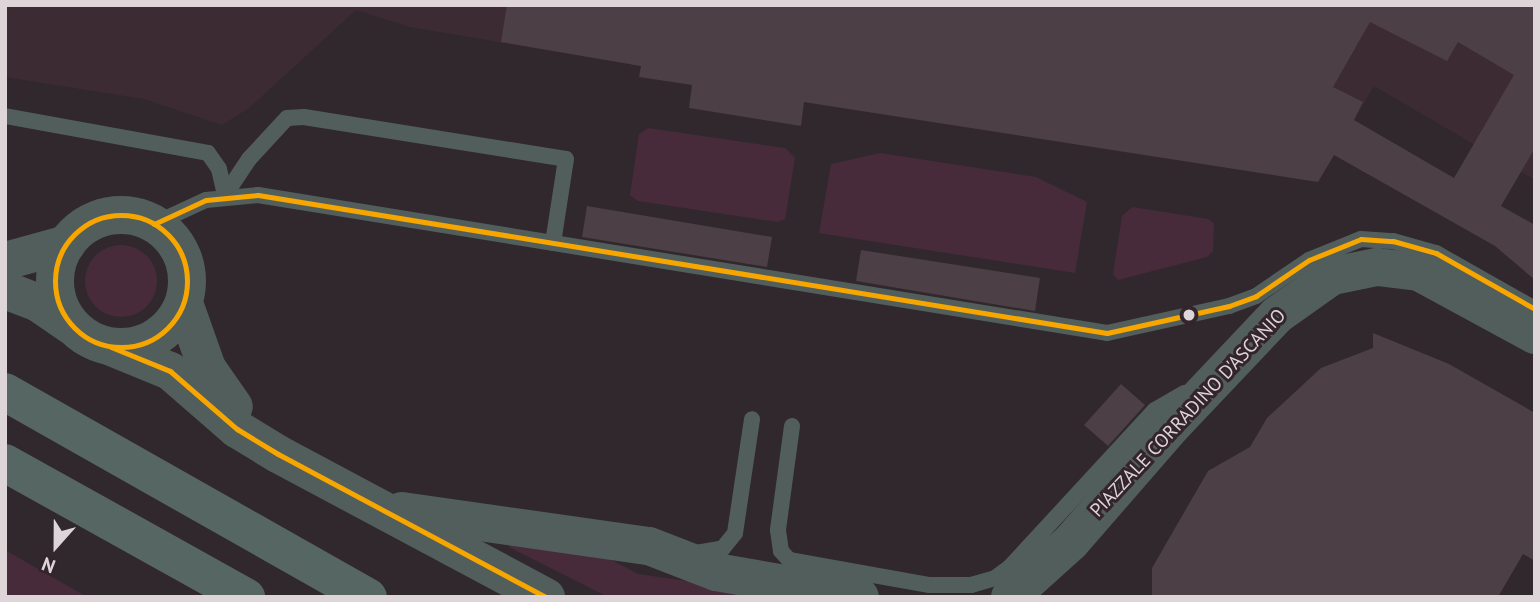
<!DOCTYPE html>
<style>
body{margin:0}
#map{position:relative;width:1540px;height:602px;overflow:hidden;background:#30282c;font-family:"PT Sans",sans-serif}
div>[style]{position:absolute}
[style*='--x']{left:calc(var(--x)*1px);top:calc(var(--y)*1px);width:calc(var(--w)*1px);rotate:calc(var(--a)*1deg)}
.built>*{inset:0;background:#3d2b33}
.green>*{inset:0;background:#482b3a}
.round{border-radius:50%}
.building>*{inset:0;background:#4c3f45}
.service>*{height:16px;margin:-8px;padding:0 8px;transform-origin:8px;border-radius:8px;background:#525e5c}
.tertiary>*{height:38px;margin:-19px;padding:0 19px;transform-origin:19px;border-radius:19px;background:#525e5c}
.tertiary>.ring{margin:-19px;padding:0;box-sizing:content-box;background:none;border:38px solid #525e5c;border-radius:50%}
.trunk>*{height:38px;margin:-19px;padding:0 19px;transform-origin:19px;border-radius:19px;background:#566662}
.bus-1>*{height:5px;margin:-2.5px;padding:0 2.5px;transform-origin:2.5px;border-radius:2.5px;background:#f7a600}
.bus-1>.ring{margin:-2.5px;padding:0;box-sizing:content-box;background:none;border:5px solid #f7a600;border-radius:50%}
.dots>*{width:19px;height:19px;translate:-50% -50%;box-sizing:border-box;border:4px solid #33252b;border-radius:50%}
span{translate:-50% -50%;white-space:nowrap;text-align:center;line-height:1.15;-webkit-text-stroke:6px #33252b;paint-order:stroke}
.street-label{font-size:19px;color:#ded5d8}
.frame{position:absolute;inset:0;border:7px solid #ded5d8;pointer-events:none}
.north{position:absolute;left:21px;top:511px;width:70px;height:70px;-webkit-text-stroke:5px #33252b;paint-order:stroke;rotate:201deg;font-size:19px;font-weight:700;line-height:28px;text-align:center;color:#ded5d8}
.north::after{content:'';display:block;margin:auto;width:24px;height:32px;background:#ded5d8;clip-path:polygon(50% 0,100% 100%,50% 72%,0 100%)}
</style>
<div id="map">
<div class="built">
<div style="clip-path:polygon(5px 5px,1535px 5px,1535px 180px,1374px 86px,1318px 182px,820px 105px,641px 66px,410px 27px,356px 10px,249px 108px,222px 125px,144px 99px,5px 77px)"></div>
</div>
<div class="green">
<div style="clip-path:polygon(648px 128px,785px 148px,795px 158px,785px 219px,778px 222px,638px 201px,630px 195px,639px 134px)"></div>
<div style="clip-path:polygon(880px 153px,1036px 177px,1087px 202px,1075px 273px,819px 233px,831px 164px)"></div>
<div style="clip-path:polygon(1132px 207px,1208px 219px,1214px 223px,1213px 251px,1207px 257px,1118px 280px,1113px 274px,1122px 216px)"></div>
<div class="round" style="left:85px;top:245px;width:72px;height:72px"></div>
<div style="clip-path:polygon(512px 540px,594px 551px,638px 574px,797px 597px,608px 597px,509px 547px)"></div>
<div style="clip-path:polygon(5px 550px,87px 597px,5px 597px)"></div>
</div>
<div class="building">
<div style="clip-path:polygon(evenodd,507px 5px,1535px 5px,1535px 148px,1501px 206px,1535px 225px,1535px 280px,1495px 246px,1334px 155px,1318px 182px,804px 102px,801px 126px,689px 108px,692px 85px,639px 77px,641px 66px,501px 42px,507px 5px,1370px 22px,1447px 61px,1458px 42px,1514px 75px,1454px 178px,1354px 120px,1363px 102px,1333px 87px,1370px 22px)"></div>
<div style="clip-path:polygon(587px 206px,772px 237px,767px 267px,582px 237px)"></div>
<div style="clip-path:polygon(861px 250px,1040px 278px,1035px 311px,856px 281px)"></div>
<div style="clip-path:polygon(1373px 333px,1449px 364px,1535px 413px,1535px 561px,1523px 554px,1498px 597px,1152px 597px,1152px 568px,1208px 471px,1250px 447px,1267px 418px,1321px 368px,1373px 348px)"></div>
<div style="clip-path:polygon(1121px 384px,1145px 405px,1108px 446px,1084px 425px)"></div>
</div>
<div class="service">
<div style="--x:5;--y:116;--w:206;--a:10.3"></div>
<div style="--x:208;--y:153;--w:19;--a:55"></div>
<div style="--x:219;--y:169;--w:27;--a:77"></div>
<div style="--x:225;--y:195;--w:43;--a:-56.3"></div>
<div style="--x:249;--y:159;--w:56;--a:-47.2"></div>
<div style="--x:287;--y:118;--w:17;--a:-3"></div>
<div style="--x:304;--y:117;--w:265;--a:9.1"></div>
<div style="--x:566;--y:159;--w:85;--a:98.8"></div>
<div style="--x:154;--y:224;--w:57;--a:-24.8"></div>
<div style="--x:206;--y:200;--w:52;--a:-5.5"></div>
<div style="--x:258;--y:195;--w:860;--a:9.23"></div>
<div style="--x:1107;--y:333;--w:125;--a:-12.5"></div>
<div style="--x:1229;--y:306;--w:29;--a:-20"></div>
<div style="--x:1256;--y:296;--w:64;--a:-34.2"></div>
<div style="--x:1309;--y:260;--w:56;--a:-22"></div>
<div style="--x:1361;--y:239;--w:32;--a:4"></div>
<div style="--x:1393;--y:241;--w:45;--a:15.6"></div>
<div style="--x:1436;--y:253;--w:114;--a:29.5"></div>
<div style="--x:792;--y:426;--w:105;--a:97.7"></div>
<div style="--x:778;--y:530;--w:21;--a:82"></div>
<div style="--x:781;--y:551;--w:12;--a:48"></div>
<div style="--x:789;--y:560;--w:143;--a:10.1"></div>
<div style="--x:930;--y:585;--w:41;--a:0"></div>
<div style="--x:971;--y:585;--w:25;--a:-16"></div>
<div style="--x:995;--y:578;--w:17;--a:-36"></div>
<div style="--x:1009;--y:568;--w:215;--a:-47.3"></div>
<div style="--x:1155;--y:410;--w:34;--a:-30"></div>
<div style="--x:696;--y:553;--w:27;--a:-10"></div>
<div style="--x:723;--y:548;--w:19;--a:-51"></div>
<div style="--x:735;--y:533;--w:115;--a:-81.5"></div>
</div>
<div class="tertiary">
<div class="ring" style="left:55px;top:215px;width:94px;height:94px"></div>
<div style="--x:5;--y:261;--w:64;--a:-15.3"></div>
<div style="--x:5;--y:290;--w:34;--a:21"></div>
<div style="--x:37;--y:302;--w:42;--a:34.4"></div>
<div style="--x:184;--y:303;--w:69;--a:70.5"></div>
<div style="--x:207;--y:368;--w:47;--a:55.3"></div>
<div style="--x:111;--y:347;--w:64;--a:22.1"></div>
<div style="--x:170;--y:371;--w:89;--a:40.9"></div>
<div style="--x:237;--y:429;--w:48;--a:31.4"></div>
<div style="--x:278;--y:454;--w:304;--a:28.1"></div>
<div style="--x:402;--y:511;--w:249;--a:8.1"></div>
<div style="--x:649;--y:546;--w:72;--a:21.2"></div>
<div style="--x:716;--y:572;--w:146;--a:9.8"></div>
<div style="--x:1010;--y:597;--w:82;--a:-42"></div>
<div style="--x:1071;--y:542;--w:154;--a:-49"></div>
<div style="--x:1172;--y:426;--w:153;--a:-46.6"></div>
<div style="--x:1277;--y:315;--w:67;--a:-35.3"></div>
<div style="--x:1332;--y:276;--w:46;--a:-11.3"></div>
<div style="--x:1377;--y:267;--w:42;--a:6.8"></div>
<div style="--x:1419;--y:272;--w:132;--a:28.5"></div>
</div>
<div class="trunk">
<div style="--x:5;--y:392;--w:417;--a:29.5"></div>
<div style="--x:5;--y:463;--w:276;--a:29.1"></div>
</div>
<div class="bus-1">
<div class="ring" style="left:55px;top:215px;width:127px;height:127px"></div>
<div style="--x:154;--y:224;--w:57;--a:-24.8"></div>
<div style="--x:206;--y:200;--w:52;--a:-5.5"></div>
<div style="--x:258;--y:195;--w:860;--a:9.23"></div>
<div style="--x:1107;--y:333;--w:125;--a:-12.5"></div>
<div style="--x:1229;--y:306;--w:29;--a:-20"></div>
<div style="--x:1256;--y:296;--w:64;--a:-34.2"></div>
<div style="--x:1309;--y:260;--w:56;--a:-22"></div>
<div style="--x:1361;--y:239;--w:32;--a:4"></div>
<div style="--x:1393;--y:241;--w:45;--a:15.6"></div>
<div style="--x:1436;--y:253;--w:114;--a:29.5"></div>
<div style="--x:111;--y:347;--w:64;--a:22.1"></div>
<div style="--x:170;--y:371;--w:89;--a:40.9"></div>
<div style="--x:237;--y:429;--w:48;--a:31.4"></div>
<div style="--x:278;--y:454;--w:304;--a:28.1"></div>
</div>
<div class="dots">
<div style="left:1189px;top:315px;background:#ded5d8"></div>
</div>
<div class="street-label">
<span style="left:1188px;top:413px;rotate:-47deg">PIAZZALE CORRADINO D'ASCANIO</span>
</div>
<div class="frame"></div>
<div class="north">N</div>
</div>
